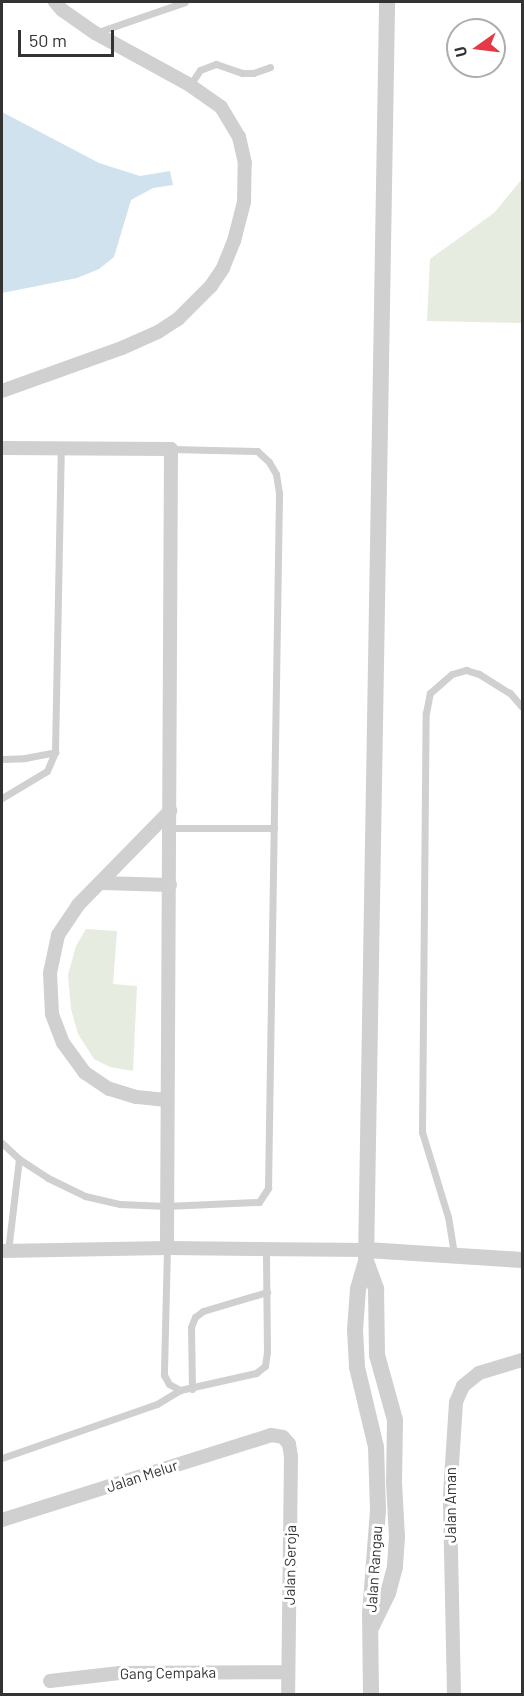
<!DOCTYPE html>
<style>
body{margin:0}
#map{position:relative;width:524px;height:1696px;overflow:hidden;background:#fff;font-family:Barlow,sans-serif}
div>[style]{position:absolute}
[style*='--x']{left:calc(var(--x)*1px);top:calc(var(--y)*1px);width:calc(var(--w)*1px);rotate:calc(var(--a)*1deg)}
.green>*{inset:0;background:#e6ecdf}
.water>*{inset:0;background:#cfe2ee}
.service>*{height:7px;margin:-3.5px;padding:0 3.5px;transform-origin:3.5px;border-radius:3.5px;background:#d0d0d0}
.minor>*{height:14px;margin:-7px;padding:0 7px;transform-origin:7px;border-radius:7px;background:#d0d0d0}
.tertiary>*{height:16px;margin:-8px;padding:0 8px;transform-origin:8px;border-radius:8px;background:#d0d0d0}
span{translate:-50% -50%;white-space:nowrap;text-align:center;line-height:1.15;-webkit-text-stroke:6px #fff;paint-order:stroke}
.street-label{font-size:15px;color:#333}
.frame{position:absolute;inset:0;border:3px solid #333;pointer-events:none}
.north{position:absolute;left:446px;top:18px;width:60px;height:60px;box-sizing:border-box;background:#fff;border:2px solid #adadad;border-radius:50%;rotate:256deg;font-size:16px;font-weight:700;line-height:24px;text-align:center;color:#333}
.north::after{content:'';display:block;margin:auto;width:21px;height:27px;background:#e63946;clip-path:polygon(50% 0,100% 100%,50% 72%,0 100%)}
.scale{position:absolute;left:18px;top:30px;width:96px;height:27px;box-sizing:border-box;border:3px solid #333;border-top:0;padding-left:8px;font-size:18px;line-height:21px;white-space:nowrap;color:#333;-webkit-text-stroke:4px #fff;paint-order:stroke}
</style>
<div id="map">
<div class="green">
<div style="clip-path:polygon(522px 179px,522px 323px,427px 321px,430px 259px,494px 213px)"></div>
<div style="clip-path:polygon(86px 929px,117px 931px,113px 984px,137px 986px,133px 1071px,110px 1067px,94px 1059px,78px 1034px,71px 1009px,68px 975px,76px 946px)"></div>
</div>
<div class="water">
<div style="clip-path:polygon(2px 112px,99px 163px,140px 176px,170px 171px,173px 185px,153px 188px,131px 200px,114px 257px,99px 269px,77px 278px,2px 293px)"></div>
</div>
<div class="service">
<div style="--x:95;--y:33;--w:95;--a:-19"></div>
<div style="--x:190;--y:85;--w:18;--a:-56"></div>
<div style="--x:200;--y:70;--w:17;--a:-21"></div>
<div style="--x:216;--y:64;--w:28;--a:19"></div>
<div style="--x:242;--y:73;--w:11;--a:0"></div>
<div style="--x:253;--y:73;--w:18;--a:-19"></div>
<div style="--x:2;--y:759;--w:23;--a:-2"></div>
<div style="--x:25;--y:758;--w:31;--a:-11"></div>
<div style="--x:2;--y:798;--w:52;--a:-31"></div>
<div style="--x:47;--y:771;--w:21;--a:-67"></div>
<div style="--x:55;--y:752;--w:303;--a:-88.9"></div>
<div style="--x:170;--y:828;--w:104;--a:0"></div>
<div style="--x:2;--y:1143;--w:23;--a:43"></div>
<div style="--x:19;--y:1159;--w:35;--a:33"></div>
<div style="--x:48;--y:1178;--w:41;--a:25.9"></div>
<div style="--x:85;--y:1196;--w:36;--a:13"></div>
<div style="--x:120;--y:1204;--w:46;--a:2.5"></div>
<div style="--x:166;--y:1206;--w:93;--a:-2.5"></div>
<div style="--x:259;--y:1202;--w:17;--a:-57"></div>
<div style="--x:268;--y:1188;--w:695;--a:-89.09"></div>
<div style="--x:279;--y:493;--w:19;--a:-99"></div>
<div style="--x:276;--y:474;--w:14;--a:-120"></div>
<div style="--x:269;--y:462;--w:16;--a:-137"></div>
<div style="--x:257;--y:451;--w:86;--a:-178.7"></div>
<div style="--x:167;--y:1248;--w:127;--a:91.4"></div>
<div style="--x:164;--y:1375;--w:10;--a:61"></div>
<div style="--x:169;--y:1384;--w:13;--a:29"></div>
<div style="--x:180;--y:1390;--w:78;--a:-12.6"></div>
<div style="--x:256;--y:1373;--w:11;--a:-38"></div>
<div style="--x:265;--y:1366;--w:14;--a:-82"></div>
<div style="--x:267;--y:1352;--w:103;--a:-90.6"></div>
<div style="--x:8;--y:1251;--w:93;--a:-83.2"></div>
<div style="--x:454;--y:1254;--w:37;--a:-99"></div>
<div style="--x:448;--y:1217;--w:89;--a:-107"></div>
<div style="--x:422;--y:1132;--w:419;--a:-89.5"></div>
<div style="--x:426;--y:713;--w:20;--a:-79"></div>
<div style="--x:430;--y:693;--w:29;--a:-41"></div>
<div style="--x:452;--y:674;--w:15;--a:-16"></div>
<div style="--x:466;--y:670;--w:14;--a:17"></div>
<div style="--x:479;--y:674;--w:36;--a:32"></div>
<div style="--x:510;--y:693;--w:18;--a:49"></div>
<div style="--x:192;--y:1389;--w:62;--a:-90.9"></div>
<div style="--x:191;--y:1327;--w:11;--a:-68"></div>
<div style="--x:195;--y:1317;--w:10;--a:-37"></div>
<div style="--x:203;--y:1311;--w:67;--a:-16.5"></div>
<div style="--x:2;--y:1458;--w:164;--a:-19.2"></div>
<div style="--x:157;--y:1404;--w:27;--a:-31"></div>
</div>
<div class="minor">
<div style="--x:2;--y:391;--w:127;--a:-19.7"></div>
<div style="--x:122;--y:348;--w:39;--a:-24"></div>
<div style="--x:158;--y:332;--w:24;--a:-33"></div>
<div style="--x:178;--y:319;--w:47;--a:-45"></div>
<div style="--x:211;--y:286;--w:22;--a:-56"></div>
<div style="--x:223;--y:268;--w:29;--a:-68"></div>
<div style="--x:234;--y:241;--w:40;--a:-75.6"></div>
<div style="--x:244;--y:202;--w:39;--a:-89"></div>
<div style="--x:245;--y:163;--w:27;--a:-103"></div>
<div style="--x:239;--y:137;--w:35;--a:-121"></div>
<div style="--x:221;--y:107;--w:38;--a:-145"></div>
<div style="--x:190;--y:85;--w:108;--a:-151.3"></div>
<div style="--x:95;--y:33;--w:40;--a:-145.1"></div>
<div style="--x:62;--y:10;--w:11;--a:-131"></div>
<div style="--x:2;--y:448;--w:169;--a:0.3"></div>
<div style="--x:171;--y:449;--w:799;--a:90.29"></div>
<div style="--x:102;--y:883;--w:68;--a:1.7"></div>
<div style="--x:166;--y:1100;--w:30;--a:-174"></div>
<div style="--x:136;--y:1097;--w:28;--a:-163"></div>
<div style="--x:109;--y:1089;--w:29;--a:-146"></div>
<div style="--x:85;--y:1073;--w:37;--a:-126"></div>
<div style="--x:63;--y:1043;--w:31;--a:-111"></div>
<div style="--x:52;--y:1014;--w:41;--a:-92.8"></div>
<div style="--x:50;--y:973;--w:39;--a:-78"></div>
<div style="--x:58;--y:935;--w:36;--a:-56"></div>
<div style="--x:78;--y:905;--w:132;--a:-45.6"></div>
<div style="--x:2;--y:1251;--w:165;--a:-1"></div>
<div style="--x:167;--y:1248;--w:200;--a:0.6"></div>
<div style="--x:2;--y:1520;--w:282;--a:-17.5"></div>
<div style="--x:271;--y:1435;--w:12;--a:9"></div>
<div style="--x:283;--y:1437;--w:9;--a:49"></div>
<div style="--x:289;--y:1444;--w:13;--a:81"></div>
<div style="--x:291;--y:1457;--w:237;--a:90.7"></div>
<div style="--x:50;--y:1681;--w:70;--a:-6.5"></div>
<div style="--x:120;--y:1673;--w:167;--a:-0.3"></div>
<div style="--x:454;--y:1694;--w:199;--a:-91.2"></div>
<div style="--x:450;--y:1495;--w:93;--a:-86.3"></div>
<div style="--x:456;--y:1402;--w:17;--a:-66"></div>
<div style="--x:463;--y:1386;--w:21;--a:-39"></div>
<div style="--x:479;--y:1373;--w:45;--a:-16.8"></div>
</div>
<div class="tertiary">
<div style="--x:367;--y:1250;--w:155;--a:3.7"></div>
<div style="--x:366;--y:1261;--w:30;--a:70"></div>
<div style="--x:376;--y:1289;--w:66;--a:89.1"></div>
<div style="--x:377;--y:1355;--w:67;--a:74.5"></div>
<div style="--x:395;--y:1420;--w:62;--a:90.9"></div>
<div style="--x:394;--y:1482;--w:55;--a:86.9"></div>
<div style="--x:397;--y:1537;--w:30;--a:94"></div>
<div style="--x:395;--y:1567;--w:27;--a:105"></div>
<div style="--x:388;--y:1593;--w:37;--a:116"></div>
<div style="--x:371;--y:1694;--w:80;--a:-90.7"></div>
<div style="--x:370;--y:1614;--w:104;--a:-85.6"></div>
<div style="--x:378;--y:1510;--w:63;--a:-91.8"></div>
<div style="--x:376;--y:1447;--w:82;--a:-103.4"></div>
<div style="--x:357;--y:1367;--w:37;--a:-93"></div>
<div style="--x:355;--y:1330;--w:41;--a:-85.8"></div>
<div style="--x:358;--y:1289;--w:29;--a:-74"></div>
<div style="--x:366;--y:1261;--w:1259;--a:-89.04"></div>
</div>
<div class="street-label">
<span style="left:142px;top:1476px;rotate:-18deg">Jalan Melur</span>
<span style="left:451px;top:1505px;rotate:-90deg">Jalan Aman</span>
<span style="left:290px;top:1565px;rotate:-89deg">Jalan Seroja</span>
<span style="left:374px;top:1569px;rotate:-86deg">Jalan Rangau</span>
<span style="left:168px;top:1673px;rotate:-1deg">Gang Cempaka</span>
</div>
<div class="frame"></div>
<div class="north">U</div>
<div class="scale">50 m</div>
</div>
